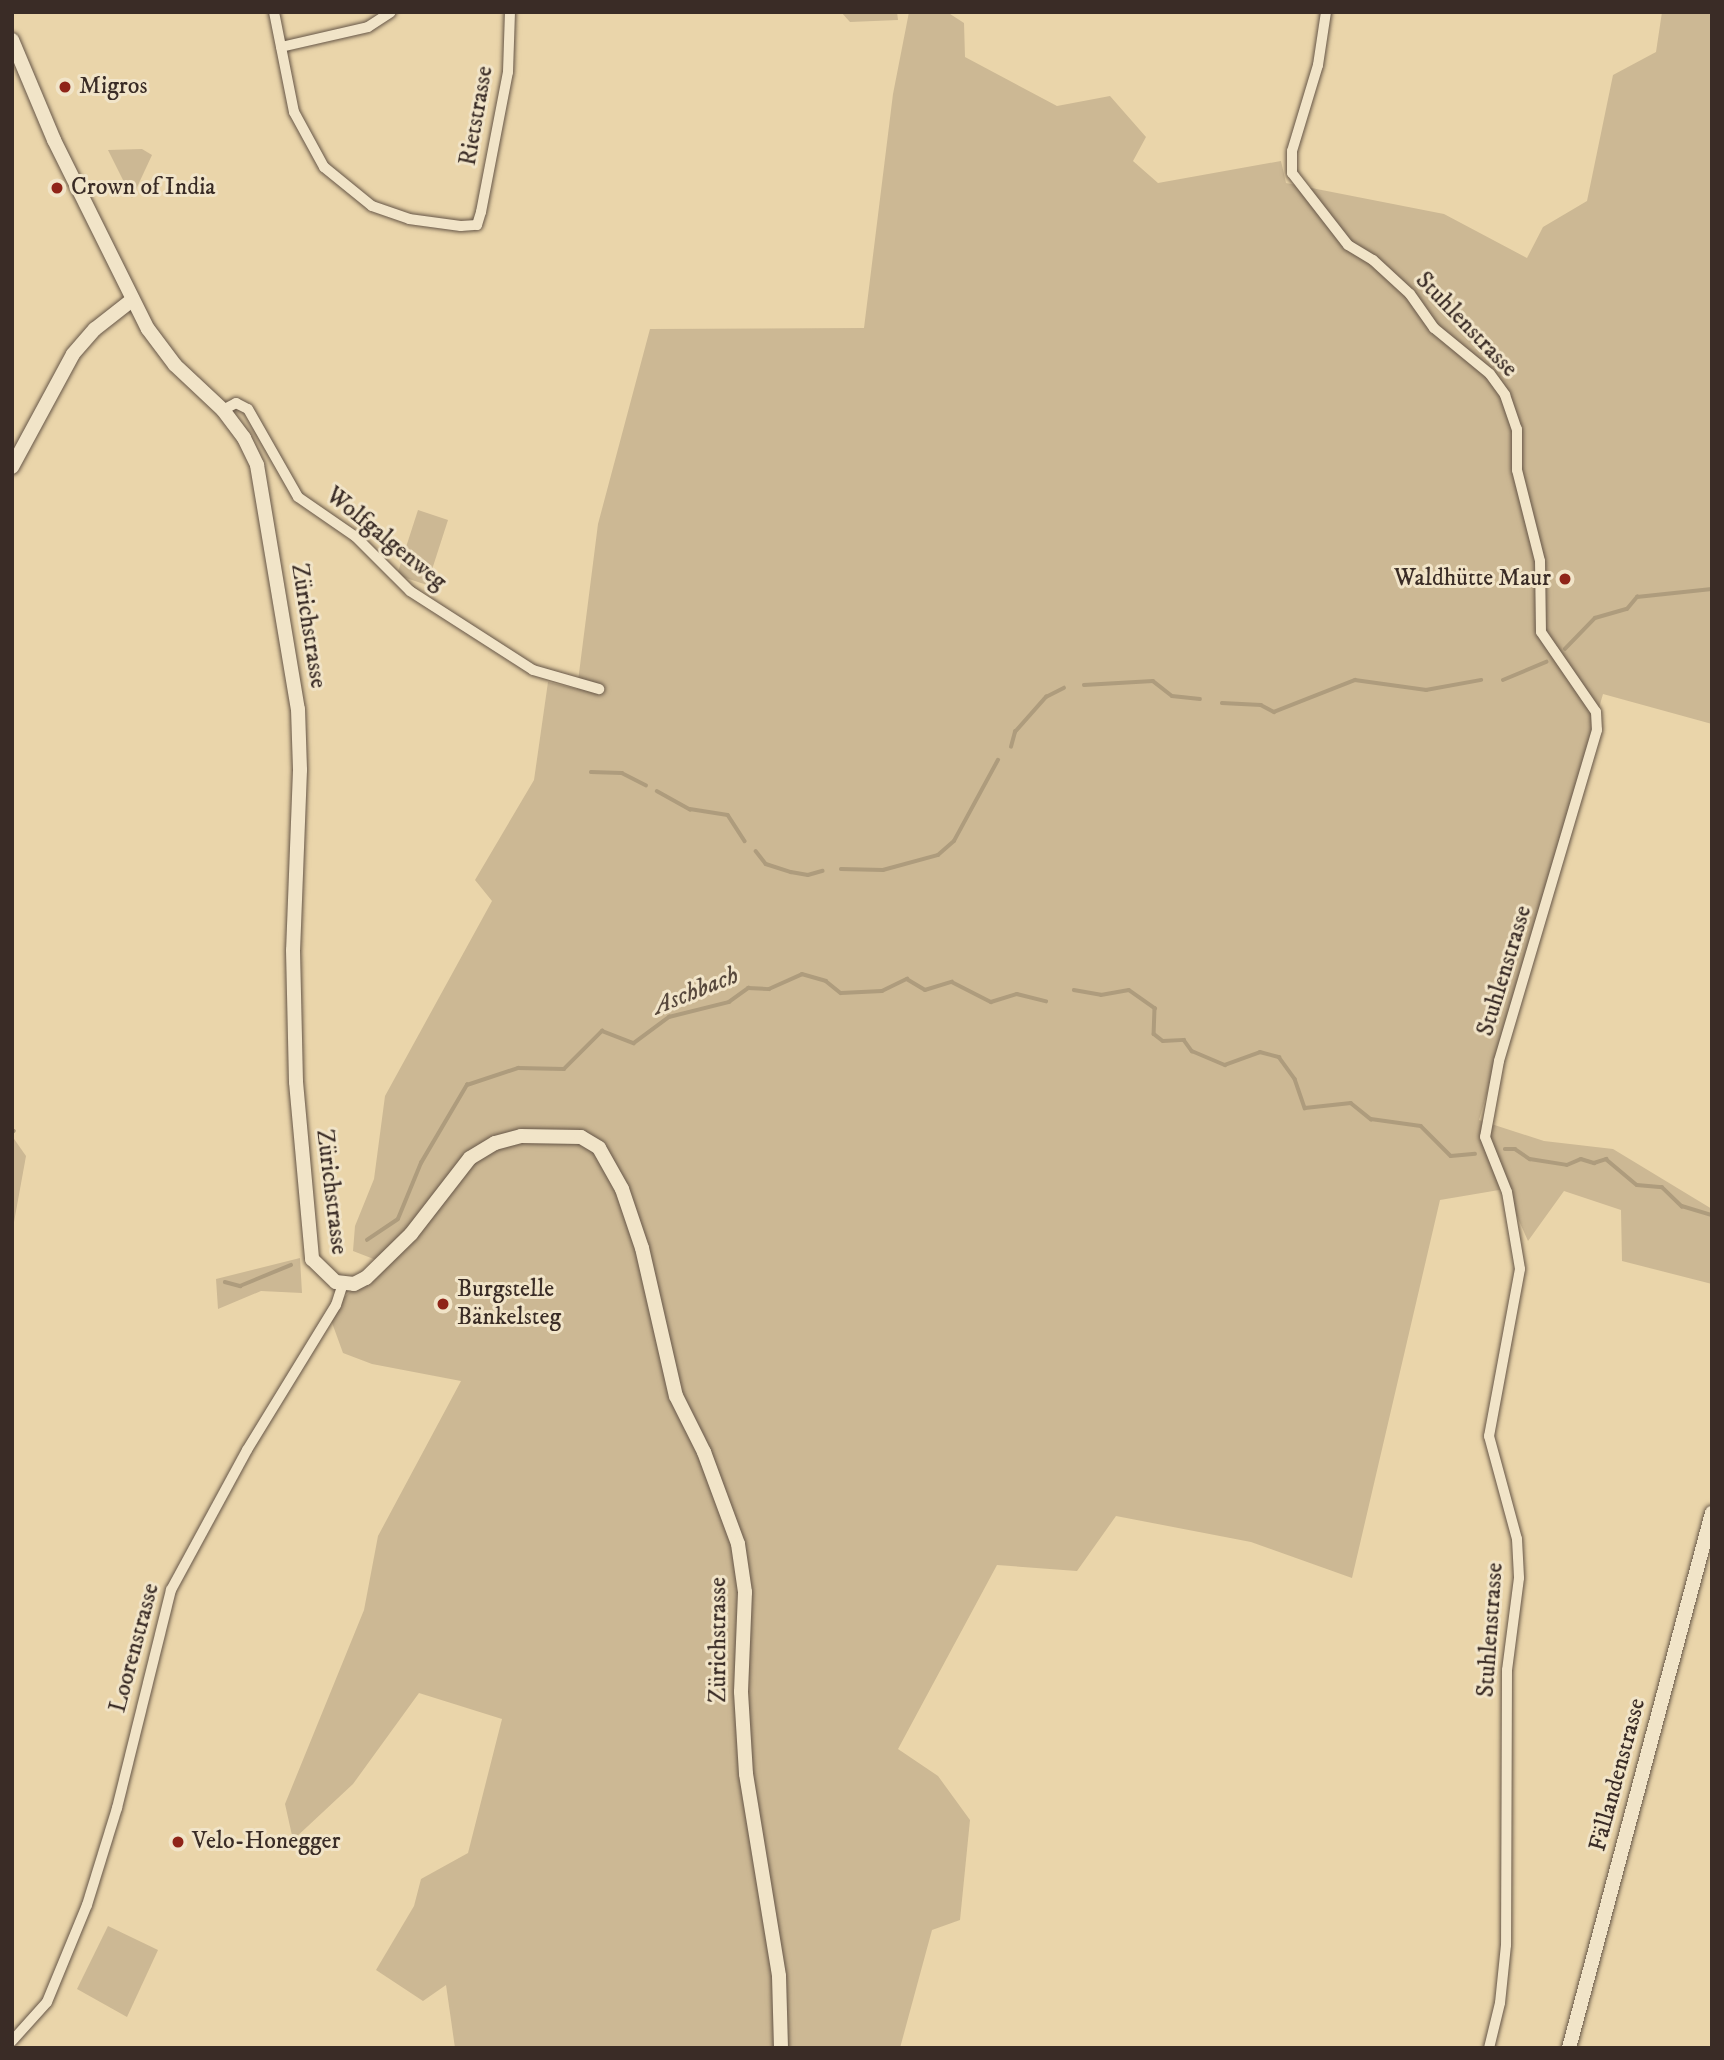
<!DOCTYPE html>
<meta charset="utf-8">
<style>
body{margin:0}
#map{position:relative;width:1724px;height:2060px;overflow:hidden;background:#ead5aa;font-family:"IM FELL DW Pica",serif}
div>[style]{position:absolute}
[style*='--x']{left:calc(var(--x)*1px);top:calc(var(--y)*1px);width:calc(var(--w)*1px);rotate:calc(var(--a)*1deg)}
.green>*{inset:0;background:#ccb894}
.stream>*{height:3.5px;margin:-1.75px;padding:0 1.75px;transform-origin:1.75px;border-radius:1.75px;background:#ae9c7d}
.roads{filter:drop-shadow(0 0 2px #665647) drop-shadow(0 0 2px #665647)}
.street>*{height:10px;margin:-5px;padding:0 5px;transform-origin:5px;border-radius:5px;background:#f1e4c8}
.secondary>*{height:14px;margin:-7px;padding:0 7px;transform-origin:7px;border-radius:7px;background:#f1e4c8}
.dots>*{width:19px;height:19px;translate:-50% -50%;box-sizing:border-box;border:4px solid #f1e4c8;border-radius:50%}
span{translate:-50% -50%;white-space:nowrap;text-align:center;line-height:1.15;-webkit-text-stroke:6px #f1e4c8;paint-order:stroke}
.poi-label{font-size:24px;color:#3a2c26}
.left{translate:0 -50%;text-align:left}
.right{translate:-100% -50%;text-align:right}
.street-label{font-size:24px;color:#3a2c26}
.water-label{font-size:26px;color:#57483c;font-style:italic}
.frame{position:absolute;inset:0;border:14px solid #3a2c26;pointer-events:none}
</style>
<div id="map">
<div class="green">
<div style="clip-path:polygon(841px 12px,897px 12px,898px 20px,850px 22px)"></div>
<div style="clip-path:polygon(909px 12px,947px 12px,964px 23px,965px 57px,1057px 106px,1110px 96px,1146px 137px,1133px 161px,1158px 183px,1281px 161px,1286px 183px,1444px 214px,1527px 258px,1543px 227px,1587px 201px,1613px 75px,1656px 52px,1662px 12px,1712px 12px,1712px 724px,1603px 694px,1479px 1120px,1544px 1141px,1613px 1149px,1712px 1209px,1712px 1284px,1622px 1261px,1621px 1210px,1564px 1191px,1528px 1241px,1505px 1189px,1440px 1200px,1352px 1578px,1251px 1542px,1116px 1516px,1077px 1571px,997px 1565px,898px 1749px,938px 1776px,970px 1820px,960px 1920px,932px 1930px,900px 2048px,455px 2048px,446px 1985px,423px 2001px,376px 1970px,414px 1906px,421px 1879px,468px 1853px,502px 1719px,419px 1693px,353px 1784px,293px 1840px,285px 1804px,364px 1610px,378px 1536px,461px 1381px,372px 1364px,343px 1353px,331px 1320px,342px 1299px,384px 1263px,353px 1251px,355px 1226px,374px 1179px,385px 1096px,492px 901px,475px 880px,534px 780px,548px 682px,577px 689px,598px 524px,650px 329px,864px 328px,893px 94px)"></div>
<div style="clip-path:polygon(142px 149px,152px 155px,132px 198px,108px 150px)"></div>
<div style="clip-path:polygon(418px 510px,448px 520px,427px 585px,397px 575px)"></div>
<div style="clip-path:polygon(12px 1136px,26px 1156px,12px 1233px)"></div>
<div style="clip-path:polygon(300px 1258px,302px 1293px,261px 1291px,218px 1309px,216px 1279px)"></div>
<div style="clip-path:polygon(108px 1926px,158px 1950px,127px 2017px,77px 1989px)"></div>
</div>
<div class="stream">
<div style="--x:1565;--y:649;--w:43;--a:-45.9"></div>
<div style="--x:1595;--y:618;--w:33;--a:-16"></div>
<div style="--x:1627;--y:609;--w:16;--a:-50"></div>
<div style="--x:1637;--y:597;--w:75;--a:-6.1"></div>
<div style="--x:1503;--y:680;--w:47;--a:-22.7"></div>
<div style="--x:1084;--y:685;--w:69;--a:-3.3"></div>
<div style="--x:1153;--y:681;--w:24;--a:38"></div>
<div style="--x:1172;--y:696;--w:28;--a:6"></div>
<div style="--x:1222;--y:703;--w:39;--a:3"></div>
<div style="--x:1261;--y:705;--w:15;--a:28"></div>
<div style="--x:1274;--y:712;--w:87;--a:-21.6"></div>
<div style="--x:1355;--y:680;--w:72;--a:8"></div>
<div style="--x:1426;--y:690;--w:56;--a:-10.3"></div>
<div style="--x:1011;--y:747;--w:16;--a:-75"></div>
<div style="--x:1015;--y:732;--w:47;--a:-48.5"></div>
<div style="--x:1046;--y:697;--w:20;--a:-27"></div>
<div style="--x:591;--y:772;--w:31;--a:2"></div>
<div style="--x:622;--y:773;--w:27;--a:27"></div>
<div style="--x:657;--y:791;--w:38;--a:29"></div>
<div style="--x:690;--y:809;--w:38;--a:9"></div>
<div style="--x:728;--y:815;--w:31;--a:57"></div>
<div style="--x:756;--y:851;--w:16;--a:52"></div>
<div style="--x:766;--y:864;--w:26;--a:18"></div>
<div style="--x:791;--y:872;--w:17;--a:10"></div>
<div style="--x:808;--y:875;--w:15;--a:-16"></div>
<div style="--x:841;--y:869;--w:42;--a:1.4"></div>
<div style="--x:883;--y:870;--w:57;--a:-15.3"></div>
<div style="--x:938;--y:855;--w:21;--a:-41"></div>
<div style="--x:954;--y:841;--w:92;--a:-61.5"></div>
<div style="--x:1074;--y:990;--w:27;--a:10"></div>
<div style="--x:1101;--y:995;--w:28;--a:-10"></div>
<div style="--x:1129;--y:990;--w:32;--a:35"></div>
<div style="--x:1155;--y:1008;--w:26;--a:92"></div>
<div style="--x:1154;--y:1034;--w:11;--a:38"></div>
<div style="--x:1163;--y:1041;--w:21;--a:-3"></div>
<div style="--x:1184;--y:1040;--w:14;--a:54"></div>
<div style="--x:1192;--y:1051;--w:36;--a:23"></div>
<div style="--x:1225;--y:1065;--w:37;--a:-20"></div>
<div style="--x:1260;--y:1052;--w:20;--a:15"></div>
<div style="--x:1279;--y:1057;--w:27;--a:54"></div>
<div style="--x:1295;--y:1079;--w:31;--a:71"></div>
<div style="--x:1305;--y:1108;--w:46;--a:-6.2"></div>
<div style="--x:1351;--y:1103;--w:26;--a:39"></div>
<div style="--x:1371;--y:1119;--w:50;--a:8"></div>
<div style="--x:1421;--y:1126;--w:42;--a:45"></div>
<div style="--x:1451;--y:1156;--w:24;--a:-5"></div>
<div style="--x:12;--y:1130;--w:2;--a:27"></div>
<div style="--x:1505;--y:1149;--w:10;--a:0"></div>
<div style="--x:1515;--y:1149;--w:18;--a:34"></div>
<div style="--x:1530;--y:1159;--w:37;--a:9"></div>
<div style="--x:1567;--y:1165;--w:15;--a:-23"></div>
<div style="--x:1581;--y:1159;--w:14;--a:17"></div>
<div style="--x:1594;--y:1163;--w:13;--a:-18"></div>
<div style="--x:1606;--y:1159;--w:40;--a:40"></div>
<div style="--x:1637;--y:1185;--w:25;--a:5"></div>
<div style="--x:1662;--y:1187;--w:28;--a:44"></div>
<div style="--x:1682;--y:1206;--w:31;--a:17"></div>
<div style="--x:367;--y:1240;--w:37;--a:-34"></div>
<div style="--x:398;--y:1219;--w:61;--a:-67.7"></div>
<div style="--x:421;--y:1163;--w:91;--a:-59.5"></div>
<div style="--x:467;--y:1085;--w:54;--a:-18.4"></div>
<div style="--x:518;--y:1068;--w:46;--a:1.2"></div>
<div style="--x:564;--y:1069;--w:54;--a:-45"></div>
<div style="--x:602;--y:1031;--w:34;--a:21"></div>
<div style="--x:634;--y:1043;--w:44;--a:-36.6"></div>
<div style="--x:669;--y:1017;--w:62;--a:-14"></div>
<div style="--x:729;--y:1002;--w:24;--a:-36"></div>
<div style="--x:748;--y:988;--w:21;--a:3"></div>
<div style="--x:769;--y:989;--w:36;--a:-24"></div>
<div style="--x:802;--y:974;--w:25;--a:16"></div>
<div style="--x:826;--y:981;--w:19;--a:39"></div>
<div style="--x:841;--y:993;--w:41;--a:-2.8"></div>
<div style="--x:882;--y:991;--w:28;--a:-26"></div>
<div style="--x:907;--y:979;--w:21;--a:31"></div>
<div style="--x:925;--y:990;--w:28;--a:-17"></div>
<div style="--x:952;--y:982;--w:44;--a:27.1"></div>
<div style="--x:991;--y:1002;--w:27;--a:-17"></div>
<div style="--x:1017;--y:994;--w:30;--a:14"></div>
<div style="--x:225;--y:1282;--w:16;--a:15"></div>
<div style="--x:240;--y:1286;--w:55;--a:-22.4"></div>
</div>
<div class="roads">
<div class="street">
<div style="--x:274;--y:12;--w:102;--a:78.7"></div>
<div style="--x:294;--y:112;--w:63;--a:61.4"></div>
<div style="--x:324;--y:167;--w:62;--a:39.1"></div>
<div style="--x:372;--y:206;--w:39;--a:19"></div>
<div style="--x:409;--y:219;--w:52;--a:7.7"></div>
<div style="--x:461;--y:226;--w:16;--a:-4"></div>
<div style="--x:477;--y:225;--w:14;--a:-73"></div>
<div style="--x:481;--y:212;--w:143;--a:-79.1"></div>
<div style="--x:508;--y:72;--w:60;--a:-88.1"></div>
<div style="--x:1326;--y:12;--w:54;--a:98.6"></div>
<div style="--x:1318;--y:65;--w:90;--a:106.8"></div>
<div style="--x:1292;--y:151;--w:22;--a:90"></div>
<div style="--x:1292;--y:173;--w:91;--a:52.1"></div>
<div style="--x:1348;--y:245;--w:29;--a:31"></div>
<div style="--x:1373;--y:260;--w:50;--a:42.6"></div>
<div style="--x:1410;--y:294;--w:42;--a:54.8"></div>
<div style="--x:1434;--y:328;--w:72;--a:39.4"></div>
<div style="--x:1490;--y:374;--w:26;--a:54"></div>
<div style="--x:1505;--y:395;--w:36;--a:71"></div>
<div style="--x:1517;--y:429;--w:41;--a:90"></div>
<div style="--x:1517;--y:470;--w:94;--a:75.8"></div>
<div style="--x:1540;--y:561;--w:71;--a:89.2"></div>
<div style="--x:1541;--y:632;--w:97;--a:55.5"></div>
<div style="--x:1596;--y:712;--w:18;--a:87"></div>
<div style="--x:1597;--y:730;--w:345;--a:106.5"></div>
<div style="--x:1499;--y:1061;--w:77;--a:100.4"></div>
<div style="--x:1485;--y:1137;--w:59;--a:68.2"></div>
<div style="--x:1507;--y:1192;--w:78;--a:80.4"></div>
<div style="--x:1520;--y:1269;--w:170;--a:100.5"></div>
<div style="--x:1489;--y:1436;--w:107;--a:74.8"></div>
<div style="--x:1517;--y:1539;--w:39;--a:87"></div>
<div style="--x:1519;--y:1578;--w:93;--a:97.4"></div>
<div style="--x:1507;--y:1670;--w:275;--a:90.2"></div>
<div style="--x:1506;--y:1945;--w:58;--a:95.9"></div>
<div style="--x:1500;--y:2003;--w:46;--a:103.7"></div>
<div style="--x:281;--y:47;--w:89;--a:-12.9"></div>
<div style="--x:368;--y:27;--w:27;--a:-33"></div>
<div style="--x:223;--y:410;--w:15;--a:-28"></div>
<div style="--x:236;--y:403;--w:13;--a:27"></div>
<div style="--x:248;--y:409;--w:101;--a:60.4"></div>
<div style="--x:298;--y:497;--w:70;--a:34.6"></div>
<div style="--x:356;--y:537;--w:76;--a:45"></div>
<div style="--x:410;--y:591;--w:146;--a:32.7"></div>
<div style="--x:533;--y:670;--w:69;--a:16.1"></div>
<div style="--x:12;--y:2041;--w:52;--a:-48.1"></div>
<div style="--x:47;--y:2002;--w:105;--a:-67.6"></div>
<div style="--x:87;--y:1905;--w:102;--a:-72.8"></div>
<div style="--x:117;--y:1808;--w:225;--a:-76.1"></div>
<div style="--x:171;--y:1590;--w:159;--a:-61.5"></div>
<div style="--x:247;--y:1450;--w:170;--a:-58.5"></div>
<div style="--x:336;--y:1305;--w:22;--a:-72"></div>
</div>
<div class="secondary">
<div style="--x:12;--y:40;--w:108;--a:67.2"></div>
<div style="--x:54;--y:140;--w:211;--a:63.6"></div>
<div style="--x:148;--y:329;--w:45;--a:53.1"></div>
<div style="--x:175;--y:365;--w:66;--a:43.2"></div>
<div style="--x:223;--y:410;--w:35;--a:53"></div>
<div style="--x:244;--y:438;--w:30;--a:64"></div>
<div style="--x:257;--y:465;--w:247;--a:80.5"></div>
<div style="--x:298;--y:709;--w:61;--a:88.1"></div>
<div style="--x:300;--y:770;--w:180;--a:92.2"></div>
<div style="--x:293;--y:950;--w:132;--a:88.7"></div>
<div style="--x:296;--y:1082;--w:178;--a:84.8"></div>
<div style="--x:312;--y:1259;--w:33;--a:44"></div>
<div style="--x:336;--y:1282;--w:18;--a:6"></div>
<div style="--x:354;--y:1284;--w:13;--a:-27"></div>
<div style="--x:366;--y:1278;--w:63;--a:-44.4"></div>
<div style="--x:411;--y:1234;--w:96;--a:-52.2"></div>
<div style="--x:470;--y:1158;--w:29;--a:-31"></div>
<div style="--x:495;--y:1143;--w:27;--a:-15"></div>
<div style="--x:521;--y:1136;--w:60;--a:1"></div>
<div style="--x:581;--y:1137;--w:21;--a:31"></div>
<div style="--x:599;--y:1148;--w:47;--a:60.7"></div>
<div style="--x:622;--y:1189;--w:62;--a:71.3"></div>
<div style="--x:642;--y:1248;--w:152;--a:77.1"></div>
<div style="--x:676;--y:1396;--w:63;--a:63.4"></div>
<div style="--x:704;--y:1452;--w:98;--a:69.7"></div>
<div style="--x:738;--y:1544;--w:49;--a:81.7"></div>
<div style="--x:745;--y:1592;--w:100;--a:92.3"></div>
<div style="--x:741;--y:1692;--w:82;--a:86.5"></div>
<div style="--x:746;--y:1774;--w:205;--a:80.7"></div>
<div style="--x:779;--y:1976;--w:72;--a:88.4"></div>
<div style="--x:12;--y:467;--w:128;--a:-61.6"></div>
<div style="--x:73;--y:354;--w:33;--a:-49"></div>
<div style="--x:95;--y:329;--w:47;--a:-38.1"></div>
<div style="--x:1569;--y:2048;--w:554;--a:-75.04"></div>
</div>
</div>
<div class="dots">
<div style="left:65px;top:87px;background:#8f2418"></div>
<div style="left:57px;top:188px;background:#8f2418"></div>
<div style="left:1565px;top:579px;background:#8f2418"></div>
<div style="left:443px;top:1304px;background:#8f2418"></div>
<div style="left:178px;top:1842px;background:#8f2418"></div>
</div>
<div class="poi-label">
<span class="left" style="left:79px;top:87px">Migros</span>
<span class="left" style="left:71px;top:188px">Crown of India</span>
<span class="right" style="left:1551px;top:579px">Waldhütte Maur</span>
<span class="left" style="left:457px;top:1304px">Burgstelle<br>Bänkelsteg</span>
<span class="left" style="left:192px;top:1842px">Velo-Honegger</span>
</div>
<div class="street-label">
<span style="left:477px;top:116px;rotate:-80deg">Rietstrasse</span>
<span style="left:1466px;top:325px;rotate:46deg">Stuhlenstrasse</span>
<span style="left:386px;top:539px;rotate:39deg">Wolfgalgenweg</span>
<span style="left:308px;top:626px;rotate:81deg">Zürichstrasse</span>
<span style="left:1505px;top:971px;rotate:-73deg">Stuhlenstrasse</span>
<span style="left:331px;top:1192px;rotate:83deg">Zürichstrasse</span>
<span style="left:1491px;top:1630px;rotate:-86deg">Stuhlenstrasse</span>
<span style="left:719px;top:1640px;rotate:-90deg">Zürichstrasse</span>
<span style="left:135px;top:1648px;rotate:-75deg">Loorenstrasse</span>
<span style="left:1618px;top:1775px;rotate:-75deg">Fällandenstrasse</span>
</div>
<div class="water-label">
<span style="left:696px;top:991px;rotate:-22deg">Aschbach</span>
</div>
<div class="frame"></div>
</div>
